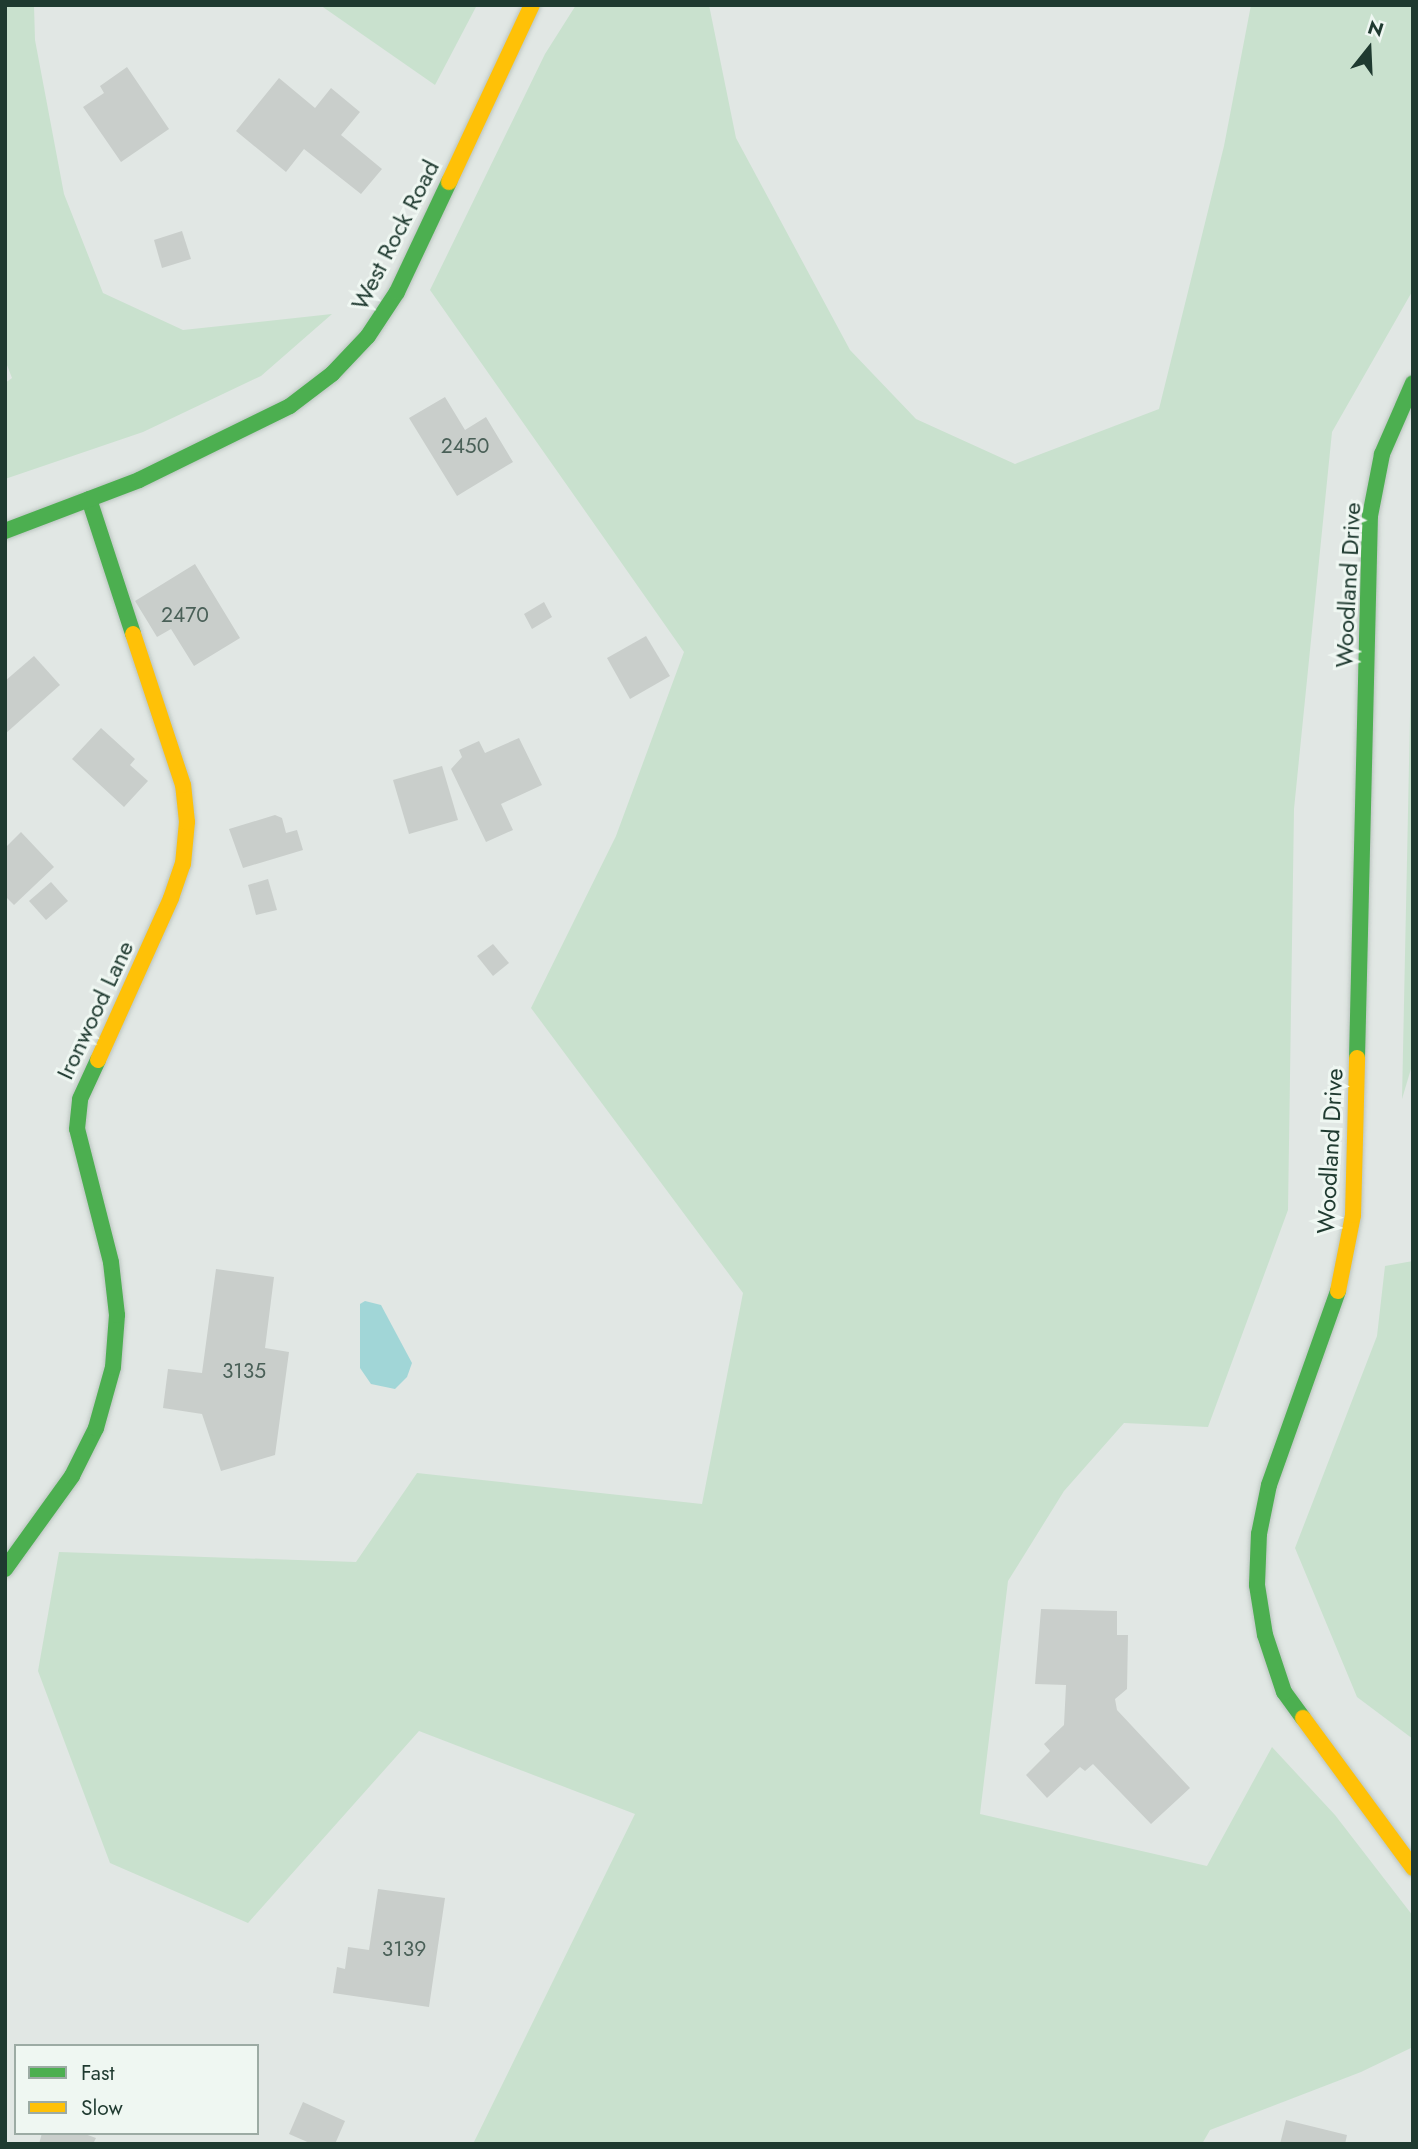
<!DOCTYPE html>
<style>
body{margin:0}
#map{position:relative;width:1418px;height:2149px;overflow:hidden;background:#e1e7e4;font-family:Jost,sans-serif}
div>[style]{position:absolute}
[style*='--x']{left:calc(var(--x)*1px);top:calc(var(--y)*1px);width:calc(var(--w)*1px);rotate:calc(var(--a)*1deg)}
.green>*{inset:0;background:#c9e1ce}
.water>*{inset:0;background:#a1d6d7}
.building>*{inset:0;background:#c9cecb}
.roads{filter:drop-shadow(0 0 2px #bac4bf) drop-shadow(0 0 2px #bac4bf)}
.fast>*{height:16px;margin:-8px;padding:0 8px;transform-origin:8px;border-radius:8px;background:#4caf50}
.slow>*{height:16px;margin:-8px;padding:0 8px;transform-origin:8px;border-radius:8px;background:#ffc107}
span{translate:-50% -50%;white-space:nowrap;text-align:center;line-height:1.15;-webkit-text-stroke:6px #eff7f2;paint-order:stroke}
.number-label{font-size:21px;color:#4a6058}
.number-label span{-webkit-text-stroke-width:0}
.street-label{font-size:24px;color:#1f3a30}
.frame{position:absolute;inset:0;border:7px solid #1f3a30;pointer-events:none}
.legend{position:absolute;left:14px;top:2044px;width:245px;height:91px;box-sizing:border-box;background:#eff7f2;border:2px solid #9caba4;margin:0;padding:9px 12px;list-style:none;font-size:21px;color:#1f3a30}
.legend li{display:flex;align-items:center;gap:14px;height:35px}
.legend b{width:35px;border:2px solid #9caba4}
.north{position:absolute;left:1334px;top:14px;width:70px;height:70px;-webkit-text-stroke:5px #eff7f2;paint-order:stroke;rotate:18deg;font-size:19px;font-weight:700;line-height:28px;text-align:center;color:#1f3a30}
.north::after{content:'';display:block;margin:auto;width:24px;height:32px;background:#1f3a30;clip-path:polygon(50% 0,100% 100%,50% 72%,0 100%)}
</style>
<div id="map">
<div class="green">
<div style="clip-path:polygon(5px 5px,34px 5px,35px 40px,64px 194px,103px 293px,183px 330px,332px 314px,261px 376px,143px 432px,5px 479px,5px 383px,12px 378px,5px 360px)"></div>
<div style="clip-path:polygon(320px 5px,477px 5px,435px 85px)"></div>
<div style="clip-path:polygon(576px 5px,709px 5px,736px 138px,850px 350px,916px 419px,1015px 464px,1159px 409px,1224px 146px,1251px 5px,1413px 5px,1413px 290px,1332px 432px,1294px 809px,1288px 1210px,1208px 1427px,1124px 1423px,1064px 1491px,1008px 1581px,980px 1814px,1207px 1866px,1272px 1747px,1335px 1815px,1413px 1916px,1413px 2047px,1361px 2072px,1210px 2130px,1202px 2144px,473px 2144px,635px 1814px,419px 1731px,248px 1923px,110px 1863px,38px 1671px,59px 1552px,356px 1562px,417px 1473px,702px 1504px,743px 1293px,531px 1008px,616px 836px,684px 652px,430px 290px,545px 54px)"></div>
<div style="clip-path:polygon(1413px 573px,1413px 1062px,1402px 1099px)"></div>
<div style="clip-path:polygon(1413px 1261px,1413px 1739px,1357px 1697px,1295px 1548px,1377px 1336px,1385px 1266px)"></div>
</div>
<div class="water">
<div style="clip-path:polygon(365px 1301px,381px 1305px,412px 1363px,407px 1377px,395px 1389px,371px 1384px,360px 1368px,360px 1304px)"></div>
</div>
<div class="building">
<div style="clip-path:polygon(127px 67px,169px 129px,121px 162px,83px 107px,104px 93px,100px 86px)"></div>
<div style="clip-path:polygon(279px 78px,315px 108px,331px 88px,360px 112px,341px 135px,382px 169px,361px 194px,304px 149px,286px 172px,236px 131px)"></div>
<div style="clip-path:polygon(182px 231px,191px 259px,162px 268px,154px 240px)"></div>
<div style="clip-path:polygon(445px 397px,465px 430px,486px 417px,513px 462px,457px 496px,409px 418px)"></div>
<div style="clip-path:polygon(195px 564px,240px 638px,194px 666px,171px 629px,157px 637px,135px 601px)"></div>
<div style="clip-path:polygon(544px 602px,552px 617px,532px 629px,524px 614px)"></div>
<div style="clip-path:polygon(646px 636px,670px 676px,630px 699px,607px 658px)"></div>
<div style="clip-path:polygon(34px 656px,60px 685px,5px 734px,5px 681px)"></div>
<div style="clip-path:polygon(101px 728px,135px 759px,130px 765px,148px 781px,124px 807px,72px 759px)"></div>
<div style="clip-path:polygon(519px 738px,542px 785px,501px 804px,513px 830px,486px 842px,451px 769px,462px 757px,459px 750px,479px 741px,485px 753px)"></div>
<div style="clip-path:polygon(442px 766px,458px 820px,409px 834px,393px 780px)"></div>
<div style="clip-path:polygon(275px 815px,282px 818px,286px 833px,297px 830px,303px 850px,243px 868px,229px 829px)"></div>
<div style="clip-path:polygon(21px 832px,54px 867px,14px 905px,5px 896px,5px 848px)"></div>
<div style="clip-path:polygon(268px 879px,277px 910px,256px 915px,248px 885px)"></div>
<div style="clip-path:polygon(51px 882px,68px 901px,46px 920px,29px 901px)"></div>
<div style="clip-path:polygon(493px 944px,509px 963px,493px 976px,477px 956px)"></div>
<div style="clip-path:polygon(216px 1269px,274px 1277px,265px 1348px,289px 1352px,275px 1455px,221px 1471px,202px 1414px,163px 1408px,168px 1369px,202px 1373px)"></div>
<div style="clip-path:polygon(1041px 1609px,1117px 1611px,1117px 1635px,1128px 1635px,1127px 1689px,1115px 1699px,1117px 1710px,1190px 1788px,1151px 1824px,1093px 1764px,1085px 1771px,1080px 1767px,1047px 1798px,1026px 1775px,1050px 1751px,1044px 1744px,1064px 1725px,1066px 1685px,1035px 1684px)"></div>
<div style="clip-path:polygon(378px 1889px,445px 1898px,429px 2007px,333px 1993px,337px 1967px,345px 1969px,348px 1947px,369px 1950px)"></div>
<div style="clip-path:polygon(303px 2102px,345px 2121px,335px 2144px,312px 2144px,289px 2134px)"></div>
<div style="clip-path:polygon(1286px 2120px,1347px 2135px,1345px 2144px,1280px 2144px)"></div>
<div style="clip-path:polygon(42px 2133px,82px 2133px,96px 2138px,93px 2144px,39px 2144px)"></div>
</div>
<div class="roads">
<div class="fast">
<div style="--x:89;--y:499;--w:142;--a:71.9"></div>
<div style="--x:5;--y:531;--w:143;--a:-20.8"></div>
<div style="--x:139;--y:480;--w:168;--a:-26.1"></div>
<div style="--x:290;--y:406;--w:53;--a:-37.3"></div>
<div style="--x:332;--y:374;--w:52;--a:-46.5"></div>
<div style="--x:368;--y:336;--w:53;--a:-56.6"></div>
<div style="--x:397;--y:292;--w:122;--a:-64.7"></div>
<div style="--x:1357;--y:1058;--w:542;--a:-88.63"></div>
<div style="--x:1370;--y:516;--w:63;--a:-79"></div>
<div style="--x:1382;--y:454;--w:77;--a:-66.4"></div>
<div style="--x:5;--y:1569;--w:115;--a:-54.2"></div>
<div style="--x:72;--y:1476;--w:54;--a:-63.4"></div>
<div style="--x:96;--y:1428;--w:63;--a:-74.4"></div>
<div style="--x:113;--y:1367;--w:52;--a:-85.6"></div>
<div style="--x:117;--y:1315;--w:53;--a:-96.5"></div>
<div style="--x:111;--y:1262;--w:137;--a:-104.3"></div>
<div style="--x:77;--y:1129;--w:30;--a:-84"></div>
<div style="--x:80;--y:1099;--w:43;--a:-65.2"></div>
<div style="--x:1303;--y:1718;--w:32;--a:-126"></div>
<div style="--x:1284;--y:1692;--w:60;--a:-108.4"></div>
<div style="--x:1265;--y:1635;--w:51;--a:-99.1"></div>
<div style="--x:1257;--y:1585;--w:51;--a:-87.8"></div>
<div style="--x:1259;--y:1534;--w:50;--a:-78.5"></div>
<div style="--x:1269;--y:1485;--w:206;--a:-70.4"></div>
</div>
<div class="slow">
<div style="--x:449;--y:182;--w:195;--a:-64.9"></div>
<div style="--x:98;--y:1060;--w:178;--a:-65.7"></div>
<div style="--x:171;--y:898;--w:36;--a:-71"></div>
<div style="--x:183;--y:864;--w:42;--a:-84.6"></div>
<div style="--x:187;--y:822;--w:37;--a:-96"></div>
<div style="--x:183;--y:785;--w:159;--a:-108.3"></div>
<div style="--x:1338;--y:1291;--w:77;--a:-78.8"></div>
<div style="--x:1353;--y:1215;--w:157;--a:-88.5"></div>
<div style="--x:1303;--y:1718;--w:186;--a:53.7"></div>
</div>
</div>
<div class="number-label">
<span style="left:465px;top:446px">2450</span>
<span style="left:185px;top:615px">2470</span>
<span style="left:244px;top:1371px">3135</span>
<span style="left:404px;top:1949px">3139</span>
</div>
<div class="street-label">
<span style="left:395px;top:235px;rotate:-63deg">West Rock Road</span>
<span style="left:1348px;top:585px;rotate:-87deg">Woodland Drive</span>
<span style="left:95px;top:1010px;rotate:-65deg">Ironwood Lane</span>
<span style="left:1330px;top:1151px;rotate:-87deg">Woodland Drive</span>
</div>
<div class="frame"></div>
<ul class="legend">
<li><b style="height:9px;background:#4caf50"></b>Fast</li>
<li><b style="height:9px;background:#ffc107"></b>Slow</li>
</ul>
<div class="north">N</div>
</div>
